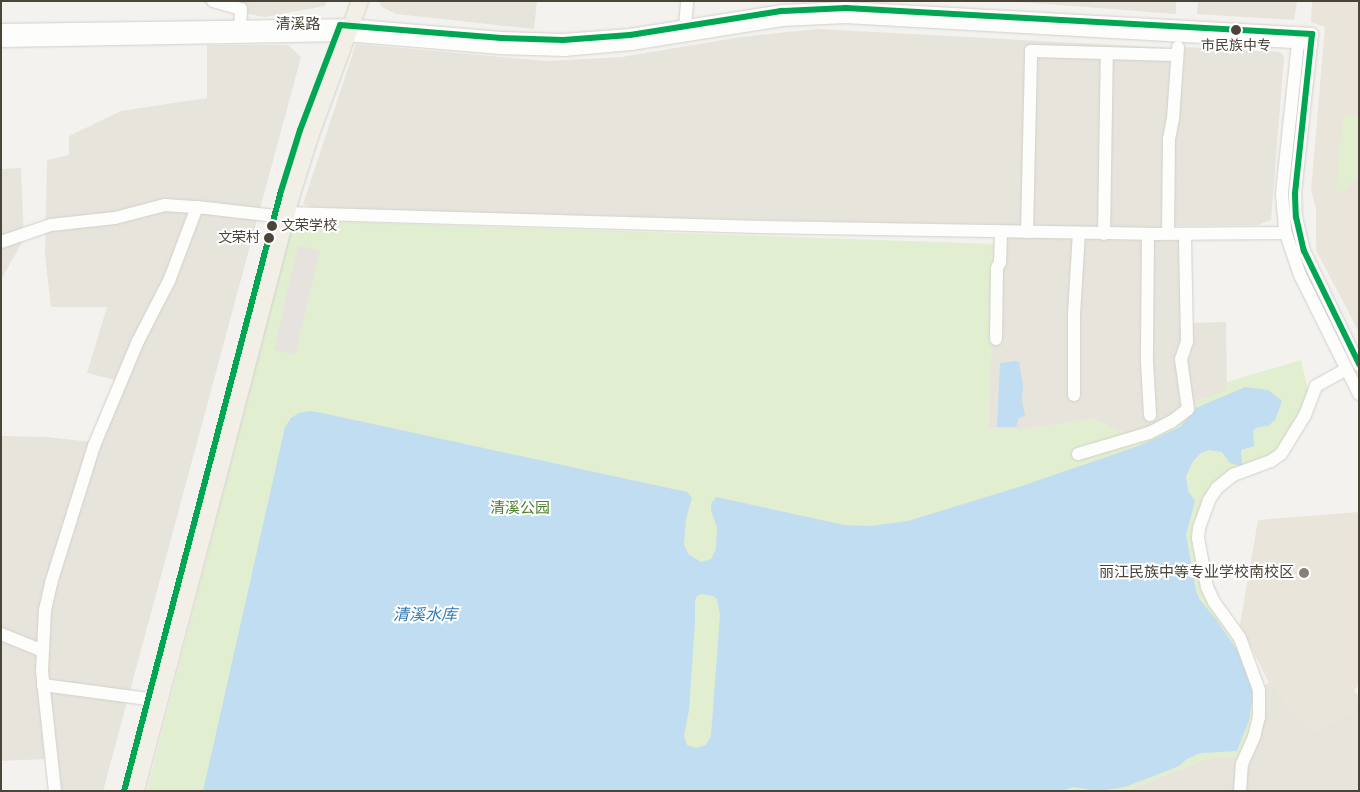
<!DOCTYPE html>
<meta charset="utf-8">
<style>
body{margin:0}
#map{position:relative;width:1360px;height:792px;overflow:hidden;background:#f4f2ee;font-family:Karla,"Noto Sans SC",sans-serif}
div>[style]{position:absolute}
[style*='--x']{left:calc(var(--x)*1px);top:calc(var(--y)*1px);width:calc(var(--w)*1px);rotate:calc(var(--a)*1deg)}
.residential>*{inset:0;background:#e7e4dc}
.education>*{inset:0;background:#eae5da}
.green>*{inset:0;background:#e1eecf}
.parking>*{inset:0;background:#e6e3df}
.water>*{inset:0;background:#c0ddf1}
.roads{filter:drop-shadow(0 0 1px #d2d0cb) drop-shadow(0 0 1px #d2d0cb)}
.minor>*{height:12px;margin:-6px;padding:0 6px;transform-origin:6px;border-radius:6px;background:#fdfdfc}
.major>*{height:16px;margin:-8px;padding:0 8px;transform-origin:8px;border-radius:8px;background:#f2efe6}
.bus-1>*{height:6px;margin:-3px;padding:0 3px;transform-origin:3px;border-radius:3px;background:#00a651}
.dots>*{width:14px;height:14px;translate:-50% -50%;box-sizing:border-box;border:2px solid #fff;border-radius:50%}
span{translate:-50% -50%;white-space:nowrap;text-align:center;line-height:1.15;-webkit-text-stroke:4px #fff;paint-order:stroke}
.bus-label{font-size:14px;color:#4b4439}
.left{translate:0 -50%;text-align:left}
.right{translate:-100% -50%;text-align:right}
.street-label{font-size:15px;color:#4b4439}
.park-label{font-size:15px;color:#4a7f2a}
.poi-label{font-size:15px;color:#4b4439}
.water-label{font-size:16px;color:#2e7ab2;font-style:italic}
.frame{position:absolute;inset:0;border:2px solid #4b4439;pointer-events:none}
</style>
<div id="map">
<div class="residential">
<div style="clip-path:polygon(200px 1px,326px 1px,325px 6px,265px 17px,216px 8px)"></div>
<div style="clip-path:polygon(379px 1px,537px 1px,534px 29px,396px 14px,382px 7px)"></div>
<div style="clip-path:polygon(1007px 1px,1176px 1px,1176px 14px)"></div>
<div style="clip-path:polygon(1198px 1px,1297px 1px,1294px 20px,1197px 14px)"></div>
<div style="clip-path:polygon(818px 29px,1170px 48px,1171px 107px,1165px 230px,315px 209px,303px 204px,356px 44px,546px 61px,622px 57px,741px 37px)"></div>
<div style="clip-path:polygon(207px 45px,288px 45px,301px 57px,103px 791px,49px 791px,46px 759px,1px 761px,1px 436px,47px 437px,91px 442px,115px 380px,87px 373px,107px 307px,51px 307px,45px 255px,47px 160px,69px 155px,69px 136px,121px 111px,207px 98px)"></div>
<div style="clip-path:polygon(1185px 47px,1280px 52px,1284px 57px,1271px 220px,1258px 225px,1172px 226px,1171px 148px,1178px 113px)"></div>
<div style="clip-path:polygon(21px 168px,24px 239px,1px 280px,1px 169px)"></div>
<div style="clip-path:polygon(995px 237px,1188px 240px,1188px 323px,1226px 322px,1227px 390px,1192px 403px,1148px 430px,1129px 435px,1092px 419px,1021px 430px,988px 428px)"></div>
<div style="clip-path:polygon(1269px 683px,1312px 731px,1351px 713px,1359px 696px,1359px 791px,1126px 791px,1206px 759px,1242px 755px,1255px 690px)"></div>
</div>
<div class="education">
<div style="clip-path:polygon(1312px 1px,1359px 1px,1359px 332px,1316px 250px,1316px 208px,1311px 190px,1325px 27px,1311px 22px)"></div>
<div style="clip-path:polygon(1359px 512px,1359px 684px,1354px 691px,1359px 696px,1351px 713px,1312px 731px,1269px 683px,1240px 625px,1258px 520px)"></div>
</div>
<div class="green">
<div style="clip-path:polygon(1359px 115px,1359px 175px,1341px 194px,1336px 191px,1343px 116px)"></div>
<div style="clip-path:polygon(293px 220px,995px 244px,988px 428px,1021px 430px,1092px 419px,1129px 435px,1148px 430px,1192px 403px,1226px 390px,1227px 382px,1301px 360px,1308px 390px,1301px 411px,1280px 446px,1273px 455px,1228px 475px,1194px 541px,1251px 672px,1256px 710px,1242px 755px,1206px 759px,1126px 791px,147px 791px)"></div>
</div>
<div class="parking">
<div style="clip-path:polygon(298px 246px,320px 251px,295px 355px,274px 350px)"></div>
</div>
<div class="water">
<div style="clip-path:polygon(1016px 361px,1019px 362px,1023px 386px,1022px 401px,1025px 416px,1019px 418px,1016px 427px,997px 427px,1000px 363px)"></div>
<div style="clip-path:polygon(evenodd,1245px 387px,1268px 390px,1282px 401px,1275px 420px,1268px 426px,1258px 427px,1253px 430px,1254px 446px,1241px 450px,1242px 466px,1230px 463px,1222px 452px,1209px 450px,1201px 453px,1193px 461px,1186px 476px,1188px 491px,1195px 501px,1186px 535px,1196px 591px,1200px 600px,1215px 618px,1244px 660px,1252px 686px,1252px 701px,1249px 720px,1237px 751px,1200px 753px,1187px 759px,1179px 766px,1125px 787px,1098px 791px,1074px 787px,1060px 791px,203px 791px,285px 427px,291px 418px,299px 413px,310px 411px,322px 413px,687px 492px,692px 498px,686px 519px,684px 544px,688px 554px,701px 562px,711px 559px,716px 549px,717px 528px,711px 510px,711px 504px,716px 497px,844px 525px,870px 526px,908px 521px,1022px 486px,1141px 445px,1180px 427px,1196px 408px,1245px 387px,702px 594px,713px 596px,717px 599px,720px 615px,711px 736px,706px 745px,696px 748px,687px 745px,684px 735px,689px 710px,695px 622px,695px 601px,697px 596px,702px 594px)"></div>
</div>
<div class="roads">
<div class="minor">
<div style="--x:213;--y:1;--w:29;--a:16"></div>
<div style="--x:241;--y:9;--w:17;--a:93"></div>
<div style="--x:685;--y:26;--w:25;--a:-85"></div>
<div style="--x:1;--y:30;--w:345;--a:-0.8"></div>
<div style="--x:346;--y:25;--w:156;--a:4.8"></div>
<div style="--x:501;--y:38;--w:62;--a:1.8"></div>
<div style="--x:563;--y:40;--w:67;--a:-4.3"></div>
<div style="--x:630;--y:35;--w:153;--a:-9"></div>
<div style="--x:781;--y:11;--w:65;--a:-2.6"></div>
<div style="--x:846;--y:8;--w:467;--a:3.2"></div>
<div style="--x:1312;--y:34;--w:161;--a:96.1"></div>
<div style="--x:1295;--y:194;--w:23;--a:88"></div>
<div style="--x:1296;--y:217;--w:35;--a:77"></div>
<div style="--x:1304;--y:251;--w:127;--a:64.2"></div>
<div style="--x:1299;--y:34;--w:161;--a:96.1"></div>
<div style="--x:1282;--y:194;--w:37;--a:85"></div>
<div style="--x:1285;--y:231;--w:46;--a:71.2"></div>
<div style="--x:1300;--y:275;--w:133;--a:63.6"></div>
<div style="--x:1;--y:41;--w:345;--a:-1"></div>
<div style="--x:346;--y:35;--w:155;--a:4.8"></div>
<div style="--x:500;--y:48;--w:64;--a:1.8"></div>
<div style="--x:564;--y:50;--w:67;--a:-5.1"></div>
<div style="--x:631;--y:44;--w:153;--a:-9"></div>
<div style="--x:782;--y:20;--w:64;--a:-2.7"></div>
<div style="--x:846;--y:17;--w:466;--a:3.2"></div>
<div style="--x:287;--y:213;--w:473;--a:1.7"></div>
<div style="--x:760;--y:227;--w:388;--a:1"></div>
<div style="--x:1148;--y:234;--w:137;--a:-0.4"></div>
<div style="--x:1027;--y:232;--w:181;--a:-88.7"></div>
<div style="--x:1031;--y:51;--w:146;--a:1.6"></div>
<div style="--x:1104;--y:234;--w:181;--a:-89.1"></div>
<div style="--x:1148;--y:234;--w:127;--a:90.5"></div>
<div style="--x:1147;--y:361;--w:54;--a:86.8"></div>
<div style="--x:1168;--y:234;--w:95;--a:-89.4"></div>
<div style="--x:1169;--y:139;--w:20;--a:-79"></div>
<div style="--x:1173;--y:119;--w:72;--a:-86"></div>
<div style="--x:1;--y:242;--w:53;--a:-18.8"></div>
<div style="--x:51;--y:225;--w:64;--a:-6.2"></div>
<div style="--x:115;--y:218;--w:52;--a:-14.6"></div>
<div style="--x:165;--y:205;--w:32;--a:4"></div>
<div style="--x:197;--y:207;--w:79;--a:6.6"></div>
<div style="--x:996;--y:339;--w:71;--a:-89.2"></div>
<div style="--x:997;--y:268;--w:7;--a:-63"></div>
<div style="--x:1000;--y:262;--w:30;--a:-88"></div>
<div style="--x:1074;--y:395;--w:81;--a:-90"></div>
<div style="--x:1074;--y:314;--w:81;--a:-86.5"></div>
<div style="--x:1078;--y:454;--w:74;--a:-16.5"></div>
<div style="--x:1149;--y:433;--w:25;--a:-27"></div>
<div style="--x:1171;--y:422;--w:21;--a:-37"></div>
<div style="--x:1188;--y:409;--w:50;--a:-98"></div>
<div style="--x:1181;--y:359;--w:18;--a:-71"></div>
<div style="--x:1187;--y:342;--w:108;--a:-91.1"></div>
<div style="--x:1;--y:634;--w:45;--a:22"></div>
<div style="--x:43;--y:685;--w:106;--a:7.6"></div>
<div style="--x:55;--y:791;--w:121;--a:-96.2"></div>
<div style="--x:42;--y:671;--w:61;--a:-87.2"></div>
<div style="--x:45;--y:610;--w:28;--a:-77"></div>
<div style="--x:51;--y:583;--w:144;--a:-72.6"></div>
<div style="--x:94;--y:446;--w:114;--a:-67.3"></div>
<div style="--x:138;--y:341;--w:68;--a:-62.7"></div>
<div style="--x:169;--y:281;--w:79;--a:-69.3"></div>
<div style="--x:1240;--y:791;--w:27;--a:-86"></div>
<div style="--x:1242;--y:764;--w:30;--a:-66"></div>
<div style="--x:1254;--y:737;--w:21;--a:-76"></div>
<div style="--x:1259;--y:717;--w:27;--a:-90"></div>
<div style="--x:1259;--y:690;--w:55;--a:-110.1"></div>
<div style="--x:1240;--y:638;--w:44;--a:-125.8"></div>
<div style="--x:1214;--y:602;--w:17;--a:-115"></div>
<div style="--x:1207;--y:587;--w:50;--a:-100.4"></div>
<div style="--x:1198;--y:538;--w:10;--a:-84"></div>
<div style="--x:1199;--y:528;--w:30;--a:-70"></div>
<div style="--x:1209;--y:500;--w:14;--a:-56"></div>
<div style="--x:1217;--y:488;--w:21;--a:-39"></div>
<div style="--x:1233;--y:475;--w:40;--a:-20.2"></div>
<div style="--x:1271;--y:461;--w:12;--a:-35"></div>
<div style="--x:1281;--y:454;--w:46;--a:-58.4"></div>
<div style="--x:1305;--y:415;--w:31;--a:-69"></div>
<div style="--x:1316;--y:386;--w:35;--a:-29"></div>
</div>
<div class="major">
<div style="--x:136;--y:791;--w:617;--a:-75.36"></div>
<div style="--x:292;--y:194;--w:63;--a:-72.4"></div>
<div style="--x:311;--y:134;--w:142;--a:-69.8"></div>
</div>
</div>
<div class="bus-1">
<div style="--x:124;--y:791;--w:620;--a:-75.34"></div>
<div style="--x:281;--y:191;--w:64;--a:-72.7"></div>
<div style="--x:300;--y:130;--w:112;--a:-69.1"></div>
<div style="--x:340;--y:25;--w:162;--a:4.6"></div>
<div style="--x:501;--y:38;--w:62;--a:1.8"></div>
<div style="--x:563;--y:40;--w:67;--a:-4.3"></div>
<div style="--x:630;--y:35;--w:153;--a:-9"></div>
<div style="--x:781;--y:11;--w:65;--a:-2.6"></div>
<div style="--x:846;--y:8;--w:467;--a:3.2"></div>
<div style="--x:1312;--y:34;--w:161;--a:96.1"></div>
<div style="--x:1295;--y:194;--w:23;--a:88"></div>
<div style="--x:1296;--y:217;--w:35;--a:77"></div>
<div style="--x:1304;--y:251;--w:126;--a:64"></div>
</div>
<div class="dots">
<div style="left:1236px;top:30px;background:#4b4439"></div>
<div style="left:272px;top:226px;background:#4b4439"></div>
<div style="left:269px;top:238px;background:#4b4439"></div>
<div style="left:1304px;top:573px;background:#868178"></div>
</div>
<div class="bus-label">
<span style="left:1236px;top:46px">市民族中专</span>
<span class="left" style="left:281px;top:226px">文荣学校</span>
<span class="right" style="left:260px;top:238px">文荣村</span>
</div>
<div class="street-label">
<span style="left:298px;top:25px">清溪路</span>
</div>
<div class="park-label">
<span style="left:520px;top:509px">清溪公园</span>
</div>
<div class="poi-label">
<span class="right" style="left:1294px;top:573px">丽江民族中等专业学校南校区</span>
</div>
<div class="water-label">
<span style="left:425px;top:615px">清溪水库</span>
</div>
<div class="frame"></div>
</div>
